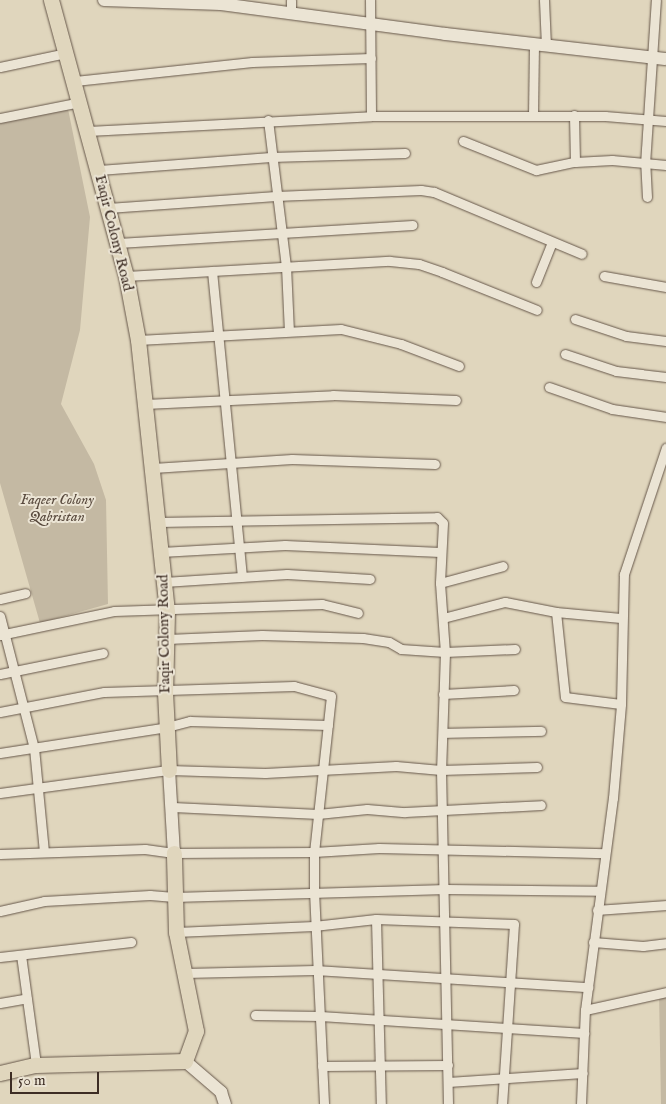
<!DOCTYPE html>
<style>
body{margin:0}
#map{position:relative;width:666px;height:1104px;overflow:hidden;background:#e0d6bd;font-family:"IM FELL English",serif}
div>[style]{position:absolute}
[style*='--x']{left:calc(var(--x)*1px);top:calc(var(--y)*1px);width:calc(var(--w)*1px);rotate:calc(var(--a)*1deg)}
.green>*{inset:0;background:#c4b9a3}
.roads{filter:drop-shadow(0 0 1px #66574a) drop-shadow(0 0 1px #66574a)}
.street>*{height:9px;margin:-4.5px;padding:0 4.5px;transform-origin:4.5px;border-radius:4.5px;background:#ebe4d4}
.secondary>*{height:12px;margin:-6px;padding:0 6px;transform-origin:6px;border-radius:6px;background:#ebe4d4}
.primary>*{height:15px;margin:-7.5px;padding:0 7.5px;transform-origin:7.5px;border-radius:7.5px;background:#e0d6bd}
span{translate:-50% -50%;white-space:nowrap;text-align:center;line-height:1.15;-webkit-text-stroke:4px #ebe4d4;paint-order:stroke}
.street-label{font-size:15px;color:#3d2d24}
.park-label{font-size:15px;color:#58493d;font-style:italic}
.scale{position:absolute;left:10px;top:1072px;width:89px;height:22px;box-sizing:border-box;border:2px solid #3d2d24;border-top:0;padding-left:6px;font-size:15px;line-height:18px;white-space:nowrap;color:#3d2d24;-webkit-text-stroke:4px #ebe4d4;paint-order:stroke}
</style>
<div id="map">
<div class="green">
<div style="clip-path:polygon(68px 109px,90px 217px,80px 330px,61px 404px,94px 464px,106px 500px,108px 604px,40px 623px,0 483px,0 123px)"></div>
<div style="clip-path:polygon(666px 992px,666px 1104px,661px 1104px,659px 993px)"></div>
</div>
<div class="roads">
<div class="street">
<div style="--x:370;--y:0;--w:116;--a:89.5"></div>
<div style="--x:544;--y:0;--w:45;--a:87.5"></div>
<div style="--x:291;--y:13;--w:13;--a:-90"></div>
<div style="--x:0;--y:67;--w:67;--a:-12"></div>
<div style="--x:75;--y:81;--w:178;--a:-6.1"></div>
<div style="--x:252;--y:62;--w:119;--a:-1.9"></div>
<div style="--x:574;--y:115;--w:47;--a:88.8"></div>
<div style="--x:533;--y:116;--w:73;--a:-89.2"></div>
<div style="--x:0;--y:118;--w:82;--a:-11.3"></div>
<div style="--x:268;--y:120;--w:147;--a:83"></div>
<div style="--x:286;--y:266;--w:65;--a:87.4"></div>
<div style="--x:88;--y:131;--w:283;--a:-3"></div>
<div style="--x:371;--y:116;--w:234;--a:0"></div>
<div style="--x:605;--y:116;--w:61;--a:4.7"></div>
<div style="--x:463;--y:141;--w:79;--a:21.7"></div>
<div style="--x:536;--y:170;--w:40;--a:-12"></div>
<div style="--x:575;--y:162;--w:37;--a:-3"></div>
<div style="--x:612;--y:160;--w:54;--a:5.3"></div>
<div style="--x:99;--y:170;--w:172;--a:-4.3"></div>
<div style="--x:271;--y:157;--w:134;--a:-1.7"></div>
<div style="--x:647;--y:197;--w:33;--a:-93"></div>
<div style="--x:645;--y:164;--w:164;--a:-86.2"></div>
<div style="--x:108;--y:208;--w:168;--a:-4.1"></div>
<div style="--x:276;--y:196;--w:145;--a:-2.4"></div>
<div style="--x:421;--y:190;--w:13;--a:9"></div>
<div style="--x:434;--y:192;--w:160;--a:22.7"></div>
<div style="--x:118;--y:243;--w:295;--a:-3.5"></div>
<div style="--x:212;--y:271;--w:307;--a:84.4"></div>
<div style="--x:126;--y:276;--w:264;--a:-3.3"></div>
<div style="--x:390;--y:261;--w:29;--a:6"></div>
<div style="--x:419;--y:264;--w:24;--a:19"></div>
<div style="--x:442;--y:272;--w:102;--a:21.8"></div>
<div style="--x:604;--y:276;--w:63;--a:10.1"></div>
<div style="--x:536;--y:282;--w:43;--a:-68.2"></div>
<div style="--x:575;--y:319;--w:54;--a:18.4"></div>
<div style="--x:626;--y:336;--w:40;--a:7.1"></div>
<div style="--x:138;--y:340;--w:203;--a:-3.1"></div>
<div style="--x:341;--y:329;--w:62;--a:14"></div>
<div style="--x:401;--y:344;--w:62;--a:20.8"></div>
<div style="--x:565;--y:354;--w:54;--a:18.4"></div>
<div style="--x:616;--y:371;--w:50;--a:6.8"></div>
<div style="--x:549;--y:387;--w:67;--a:19.2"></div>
<div style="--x:612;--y:409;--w:55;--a:8.4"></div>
<div style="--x:145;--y:404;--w:188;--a:-2.7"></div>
<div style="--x:333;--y:395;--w:123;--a:2.3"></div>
<div style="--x:153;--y:468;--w:139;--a:-3.7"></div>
<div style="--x:292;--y:459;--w:143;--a:2"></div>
<div style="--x:158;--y:522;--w:279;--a:-1"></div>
<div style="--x:437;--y:517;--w:8;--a:45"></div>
<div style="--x:443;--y:523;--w:60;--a:92.9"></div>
<div style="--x:440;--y:583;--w:69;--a:85.9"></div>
<div style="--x:445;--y:652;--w:118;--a:91.9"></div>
<div style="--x:441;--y:770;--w:334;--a:88.8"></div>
<div style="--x:161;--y:552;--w:124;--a:-3.2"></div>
<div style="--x:285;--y:545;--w:155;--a:2.6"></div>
<div style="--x:164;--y:582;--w:123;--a:-3.7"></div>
<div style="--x:287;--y:574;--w:83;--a:3.4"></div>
<div style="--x:440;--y:583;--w:65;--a:-15.1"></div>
<div style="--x:0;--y:599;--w:26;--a:-13"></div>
<div style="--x:556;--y:612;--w:85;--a:84"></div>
<div style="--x:565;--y:697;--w:56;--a:7.1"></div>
<div style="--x:0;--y:616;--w:136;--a:75.6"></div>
<div style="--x:34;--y:748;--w:103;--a:84.5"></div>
<div style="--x:443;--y:618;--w:64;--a:-14.5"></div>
<div style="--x:505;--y:602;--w:52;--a:11.1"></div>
<div style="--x:556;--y:612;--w:65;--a:5.3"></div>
<div style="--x:0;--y:635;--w:116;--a:-11.9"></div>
<div style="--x:114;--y:611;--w:208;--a:-1.9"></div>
<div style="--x:322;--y:604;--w:37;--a:14"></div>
<div style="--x:167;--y:639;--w:95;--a:-2.4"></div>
<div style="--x:262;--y:635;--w:101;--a:1.7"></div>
<div style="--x:363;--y:638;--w:26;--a:9"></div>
<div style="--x:389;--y:642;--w:14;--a:30"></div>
<div style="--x:401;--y:649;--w:44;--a:3.9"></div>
<div style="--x:445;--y:652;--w:70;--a:-2.5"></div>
<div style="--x:0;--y:674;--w:105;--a:-11.5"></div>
<div style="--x:443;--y:694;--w:71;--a:-3.2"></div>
<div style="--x:0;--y:712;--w:106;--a:-10.9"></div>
<div style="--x:104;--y:692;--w:190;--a:-1.8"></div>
<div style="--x:294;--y:686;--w:38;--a:15"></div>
<div style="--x:331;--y:696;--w:157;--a:96.2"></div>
<div style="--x:314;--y:852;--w:39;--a:90"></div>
<div style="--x:314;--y:891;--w:213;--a:87.3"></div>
<div style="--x:443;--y:733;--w:98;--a:-1.2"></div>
<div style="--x:0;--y:753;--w:169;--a:-8.8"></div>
<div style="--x:167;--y:727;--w:24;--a:-15"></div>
<div style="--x:190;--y:721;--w:138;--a:1.7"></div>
<div style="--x:0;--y:793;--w:171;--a:-7.8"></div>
<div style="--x:169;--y:770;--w:96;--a:1.8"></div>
<div style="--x:265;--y:773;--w:131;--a:-3.1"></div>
<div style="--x:396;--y:766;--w:45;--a:5.1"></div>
<div style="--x:441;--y:770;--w:96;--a:-1.8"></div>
<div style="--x:173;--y:807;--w:145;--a:2.8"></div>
<div style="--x:318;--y:814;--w:49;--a:-5.8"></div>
<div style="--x:367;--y:809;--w:38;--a:5"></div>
<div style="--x:405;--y:812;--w:136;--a:-2.9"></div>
<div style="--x:0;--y:854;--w:145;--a:-2"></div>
<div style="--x:145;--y:849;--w:29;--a:8"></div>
<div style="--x:174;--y:853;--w:140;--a:-0.4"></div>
<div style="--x:314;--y:852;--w:65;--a:-3.5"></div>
<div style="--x:379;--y:848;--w:226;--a:1.3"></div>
<div style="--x:597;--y:910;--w:69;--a:-4.1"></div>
<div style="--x:0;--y:911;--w:45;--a:-12.8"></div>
<div style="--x:44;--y:901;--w:106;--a:-3.2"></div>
<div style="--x:150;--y:895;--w:24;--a:5"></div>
<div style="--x:174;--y:897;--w:272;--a:-1.7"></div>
<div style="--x:446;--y:889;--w:153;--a:0.7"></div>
<div style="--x:376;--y:919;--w:185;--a:88.5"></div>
<div style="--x:176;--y:932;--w:138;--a:-2.5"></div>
<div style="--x:314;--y:926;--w:62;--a:-6.4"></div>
<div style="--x:376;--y:919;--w:138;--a:2.1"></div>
<div style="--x:514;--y:924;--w:180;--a:93.8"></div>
<div style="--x:593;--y:942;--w:50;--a:4.6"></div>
<div style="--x:643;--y:946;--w:23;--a:-7"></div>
<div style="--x:21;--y:955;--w:111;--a:82.2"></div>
<div style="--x:0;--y:957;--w:132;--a:-6.5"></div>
<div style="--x:185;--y:973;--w:130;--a:-1.3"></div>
<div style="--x:315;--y:970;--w:274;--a:3.6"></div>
<div style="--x:0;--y:1003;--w:27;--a:-10"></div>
<div style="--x:585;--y:1010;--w:83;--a:-12.5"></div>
<div style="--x:255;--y:1015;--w:65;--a:0.9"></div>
<div style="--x:320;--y:1016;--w:265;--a:3.7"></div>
<div style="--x:322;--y:1066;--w:126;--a:-0.5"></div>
<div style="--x:448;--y:1082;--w:135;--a:-3.8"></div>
<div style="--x:581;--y:1104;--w:94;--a:-87.6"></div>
<div style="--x:585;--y:1010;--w:214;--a:-82.5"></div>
<div style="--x:613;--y:798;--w:94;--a:-85.1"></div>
<div style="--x:621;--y:704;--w:130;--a:-88.7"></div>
<div style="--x:624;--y:574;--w:133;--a:-71.6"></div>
</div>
<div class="secondary">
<div style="--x:104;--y:0;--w:117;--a:2"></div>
<div style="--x:221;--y:4;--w:226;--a:7.6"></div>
<div style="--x:445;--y:34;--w:222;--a:6.5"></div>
<div style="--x:169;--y:770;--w:83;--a:86.6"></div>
<div style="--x:185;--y:1061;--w:48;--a:40.7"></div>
<div style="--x:221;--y:1092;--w:13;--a:72"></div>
</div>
<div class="primary">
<div style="--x:51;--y:0;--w:286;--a:74.8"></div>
<div style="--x:126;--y:276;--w:65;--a:79.4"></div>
<div style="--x:138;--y:340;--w:274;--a:83.9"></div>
<div style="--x:167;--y:612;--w:80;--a:91.4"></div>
<div style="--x:165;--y:692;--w:78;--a:87.1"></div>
<div style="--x:0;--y:1073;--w:37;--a:-13"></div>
<div style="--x:36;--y:1065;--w:149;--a:-1.5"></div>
<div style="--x:185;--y:1061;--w:32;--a:-70"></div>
<div style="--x:196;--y:1031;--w:101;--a:-101.4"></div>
<div style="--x:176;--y:932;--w:79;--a:-91.5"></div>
</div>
</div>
<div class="street-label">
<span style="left:114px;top:233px;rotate:76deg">Faqir Colony Road</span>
<span style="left:164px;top:634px;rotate:-91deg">Faqir Colony Road</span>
</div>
<div class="park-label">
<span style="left:57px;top:508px">Faqeer Colony<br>Qabristan</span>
</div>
<div class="scale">50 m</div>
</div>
